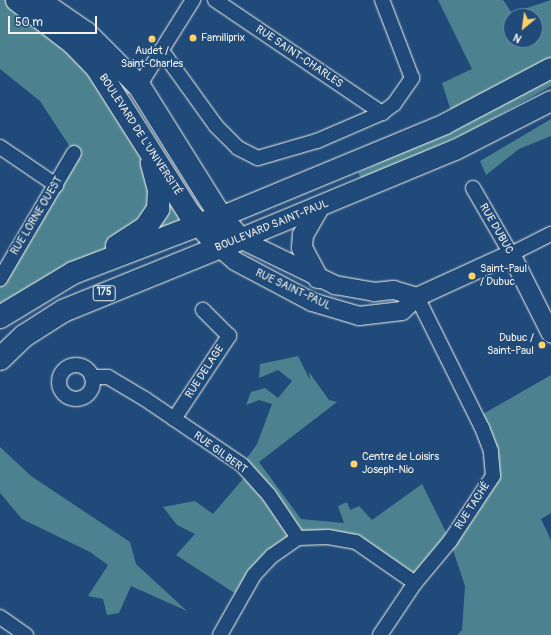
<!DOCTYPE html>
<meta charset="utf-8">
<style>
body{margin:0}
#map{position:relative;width:551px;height:635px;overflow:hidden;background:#1f4a7a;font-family:Pangolin,sans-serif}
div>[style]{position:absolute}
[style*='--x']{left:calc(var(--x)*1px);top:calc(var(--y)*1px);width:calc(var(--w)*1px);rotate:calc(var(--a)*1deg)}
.green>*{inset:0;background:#4c8290}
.roads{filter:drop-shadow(0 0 1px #f4f1e8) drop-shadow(0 0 1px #f4f1e8)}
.minor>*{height:14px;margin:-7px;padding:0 7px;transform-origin:7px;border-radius:7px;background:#1f4a7a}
.minor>.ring{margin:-7px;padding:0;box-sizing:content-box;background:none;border:14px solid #1f4a7a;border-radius:50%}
.tertiary>*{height:18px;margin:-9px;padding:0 9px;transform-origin:9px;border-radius:9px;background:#1f4a7a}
.secondary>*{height:20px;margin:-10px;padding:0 10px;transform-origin:10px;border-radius:10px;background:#1f4a7a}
.primary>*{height:22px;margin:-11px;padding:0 11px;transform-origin:11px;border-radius:11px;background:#1f4a7a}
.dots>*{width:11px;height:11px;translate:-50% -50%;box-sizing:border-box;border:2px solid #1f4a7a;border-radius:50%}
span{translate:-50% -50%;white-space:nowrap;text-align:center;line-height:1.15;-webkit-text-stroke:3.5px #1f4a7a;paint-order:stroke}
.shield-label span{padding:1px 3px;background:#1f4a7a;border:1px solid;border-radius:3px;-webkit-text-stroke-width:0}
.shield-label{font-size:10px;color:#f4f1e8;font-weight:700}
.poi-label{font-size:11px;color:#f4f1e8}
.left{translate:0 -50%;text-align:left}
.right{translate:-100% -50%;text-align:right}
.street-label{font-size:11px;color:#f4f1e8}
.north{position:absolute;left:503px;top:8px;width:40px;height:40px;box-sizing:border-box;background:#1f4a7a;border:1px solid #748da6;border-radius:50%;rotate:209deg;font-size:11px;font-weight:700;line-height:16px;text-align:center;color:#f4f1e8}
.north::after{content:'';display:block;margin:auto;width:14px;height:18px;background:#ffd166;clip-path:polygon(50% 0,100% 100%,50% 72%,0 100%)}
.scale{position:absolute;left:8px;top:16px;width:89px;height:18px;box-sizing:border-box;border:2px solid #f4f1e8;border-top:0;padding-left:5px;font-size:12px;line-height:14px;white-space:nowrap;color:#f4f1e8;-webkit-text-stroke:3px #1f4a7a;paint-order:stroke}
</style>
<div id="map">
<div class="green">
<div style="clip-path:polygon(0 0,38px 0,139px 86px,121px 100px,199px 226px,0 317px,0 279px,74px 153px,40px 101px,0 69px)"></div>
<div style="clip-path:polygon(evenodd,438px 0,503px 0,512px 13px,551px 0,551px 58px,452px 114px,442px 83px,472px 69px,438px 0,511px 16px,535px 16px,535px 40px,511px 40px,511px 16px)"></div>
<div style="clip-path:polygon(551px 74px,551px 86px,470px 131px,362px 180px,358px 173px,444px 132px)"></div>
<div style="clip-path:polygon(551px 119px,551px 136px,519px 149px,486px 175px,480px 161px)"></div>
<div style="clip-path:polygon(298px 356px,310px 380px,309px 372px,329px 400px,337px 402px,259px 462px,301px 519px,344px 523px,338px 506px,347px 502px,350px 510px,359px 506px,372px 520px,422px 484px,450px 540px,493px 476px,476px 418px,551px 375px,551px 513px,541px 519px,551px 540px,551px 635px,457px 635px,462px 630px,465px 586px,450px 541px,415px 583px,356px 542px,298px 538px,272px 556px,242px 598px,176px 555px,195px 534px,177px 525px,163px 507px,195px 501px,213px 514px,248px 473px,242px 465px,257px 444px,272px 404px,259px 400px,246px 405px,251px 392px,265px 388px,278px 398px,292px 381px,278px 370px,259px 378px,260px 364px)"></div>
<div style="clip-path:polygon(0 447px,31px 476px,130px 542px,136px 564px,187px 611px,131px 586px,119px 613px,107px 615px,103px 599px,88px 596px,108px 565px,90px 552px,22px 519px,0 493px)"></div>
</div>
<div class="roads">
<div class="minor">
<div style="--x:215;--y:0;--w:202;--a:34.1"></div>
<div style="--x:162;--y:51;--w:92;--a:54.2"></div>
<div style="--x:216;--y:126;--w:31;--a:45"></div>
<div style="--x:238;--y:148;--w:22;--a:27"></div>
<div style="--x:258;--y:158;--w:61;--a:-16.1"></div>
<div style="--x:317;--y:141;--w:71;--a:-23.3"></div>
<div style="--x:382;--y:113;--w:15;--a:-37"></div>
<div style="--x:394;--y:104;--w:32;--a:-55"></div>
<div style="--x:412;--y:78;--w:84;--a:-111"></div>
<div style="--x:139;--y:86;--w:102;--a:-57.9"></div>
<div style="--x:0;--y:147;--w:68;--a:34.2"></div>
<div style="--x:473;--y:188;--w:76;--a:60.1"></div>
<div style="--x:511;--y:254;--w:45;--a:-26.6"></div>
<div style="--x:0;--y:279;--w:146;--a:-59.6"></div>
<div class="ring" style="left:59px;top:365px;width:20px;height:20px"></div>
<div style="--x:92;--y:377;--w:16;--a:0"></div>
<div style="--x:108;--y:377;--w:43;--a:30.7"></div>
<div style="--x:145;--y:399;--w:117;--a:34.2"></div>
<div style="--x:242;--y:465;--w:40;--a:48"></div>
<div style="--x:269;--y:495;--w:52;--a:56"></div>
<div style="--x:298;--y:538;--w:30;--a:-2"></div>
<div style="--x:328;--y:537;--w:28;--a:10"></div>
<div style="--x:356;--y:542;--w:72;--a:34.8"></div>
<div style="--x:174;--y:419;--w:100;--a:-56.5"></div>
<div style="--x:229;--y:336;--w:37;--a:-135"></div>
<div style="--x:0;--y:617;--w:32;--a:35"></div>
<div style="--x:220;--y:635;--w:69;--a:-60.5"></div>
<div style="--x:254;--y:575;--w:26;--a:-47"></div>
<div style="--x:272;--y:556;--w:32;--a:-35"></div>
<div style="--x:380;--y:635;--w:63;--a:-56.1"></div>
<div style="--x:415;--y:583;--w:55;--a:-50.2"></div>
<div style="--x:450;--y:541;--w:78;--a:-56.5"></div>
<div style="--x:493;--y:476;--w:25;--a:-95"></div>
<div style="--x:491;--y:451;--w:25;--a:-111"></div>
<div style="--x:482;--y:428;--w:146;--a:-116.4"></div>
</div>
<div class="tertiary">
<div style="--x:240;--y:239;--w:106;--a:25.8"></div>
<div style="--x:335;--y:285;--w:40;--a:10"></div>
<div style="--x:374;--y:292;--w:20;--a:-6"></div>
<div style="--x:394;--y:290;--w:24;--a:17"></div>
<div style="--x:219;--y:247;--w:21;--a:41"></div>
<div style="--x:235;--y:261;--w:87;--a:28"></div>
<div style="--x:312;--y:302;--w:49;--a:16.6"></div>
<div style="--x:359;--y:316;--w:43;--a:-6.6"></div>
<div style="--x:402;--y:311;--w:21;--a:-43"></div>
<div style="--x:417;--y:297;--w:103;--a:-24.6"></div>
<div style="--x:511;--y:254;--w:89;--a:63.4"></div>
</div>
<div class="secondary">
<div style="--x:221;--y:217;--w:243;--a:-22.5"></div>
<div style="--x:445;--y:124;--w:120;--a:-27.8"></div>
<div style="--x:240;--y:239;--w:233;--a:-22.5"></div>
<div style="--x:455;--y:150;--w:108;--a:-27"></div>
<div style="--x:318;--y:278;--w:34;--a:-118"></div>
<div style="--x:302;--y:248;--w:13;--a:-86"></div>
<div style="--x:303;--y:235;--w:32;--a:-60"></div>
</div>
<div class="primary">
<div style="--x:17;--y:0;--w:71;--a:37.5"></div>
<div style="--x:73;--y:43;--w:35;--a:46"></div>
<div style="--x:97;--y:68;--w:172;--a:57.6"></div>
<div style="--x:189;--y:213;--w:45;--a:48.6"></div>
<div style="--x:117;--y:246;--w:35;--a:-33"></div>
<div style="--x:146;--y:227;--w:22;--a:-56"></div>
<div style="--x:158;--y:209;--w:19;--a:-87"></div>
<div style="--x:159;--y:190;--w:28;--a:-105"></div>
<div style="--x:0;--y:317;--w:85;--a:-31.1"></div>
<div style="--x:73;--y:273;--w:149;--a:-20.9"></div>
<div style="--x:0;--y:359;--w:33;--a:-44"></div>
<div style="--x:24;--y:336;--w:46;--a:-32.7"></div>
<div style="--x:63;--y:311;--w:191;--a:-22.1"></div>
<div style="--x:240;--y:239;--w:29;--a:-131"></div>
<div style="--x:221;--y:217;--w:155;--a:-122"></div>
<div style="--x:139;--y:86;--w:75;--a:-135"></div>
<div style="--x:86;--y:33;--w:58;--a:-145.5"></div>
</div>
</div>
<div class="dots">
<div style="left:193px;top:38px;background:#ffd166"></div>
<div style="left:152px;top:39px;background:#ffd166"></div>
<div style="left:472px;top:276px;background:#ffd166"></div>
<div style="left:542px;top:345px;background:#ffd166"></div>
<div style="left:354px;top:464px;background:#ffd166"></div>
</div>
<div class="shield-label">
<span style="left:104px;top:293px">175</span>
</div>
<div class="poi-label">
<span class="left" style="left:201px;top:38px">Familiprix</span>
<span style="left:152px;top:58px">Audet /<br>Saint-Charles</span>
<span class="left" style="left:480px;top:276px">Saint-Paul<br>/ Dubuc</span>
<span class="right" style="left:534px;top:345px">Dubuc /<br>Saint-Paul</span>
<span class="left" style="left:362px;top:464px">Centre de Loisirs<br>Joseph-Nio</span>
</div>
<div class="street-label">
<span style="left:299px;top:57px;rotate:34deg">RUE SAINT-CHARLES</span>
<span style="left:140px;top:135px;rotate:57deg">BOULEVARD DE L'UNIVERSITÉ</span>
<span style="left:37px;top:216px;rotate:-59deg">RUE LORNE OUEST</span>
<span style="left:272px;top:226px;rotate:-22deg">BOULEVARD SAINT-PAUL</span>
<span style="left:496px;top:229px;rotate:60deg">RUE DUBUC</span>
<span style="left:293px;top:290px;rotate:25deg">RUE SAINT-PAUL</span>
<span style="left:205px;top:372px;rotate:-57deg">RUE DELAGE</span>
<span style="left:220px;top:453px;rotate:36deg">RUE GILBERT</span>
<span style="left:473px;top:506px;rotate:-57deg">RUE TACHÉ</span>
</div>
<div class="north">N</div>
<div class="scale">50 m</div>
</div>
